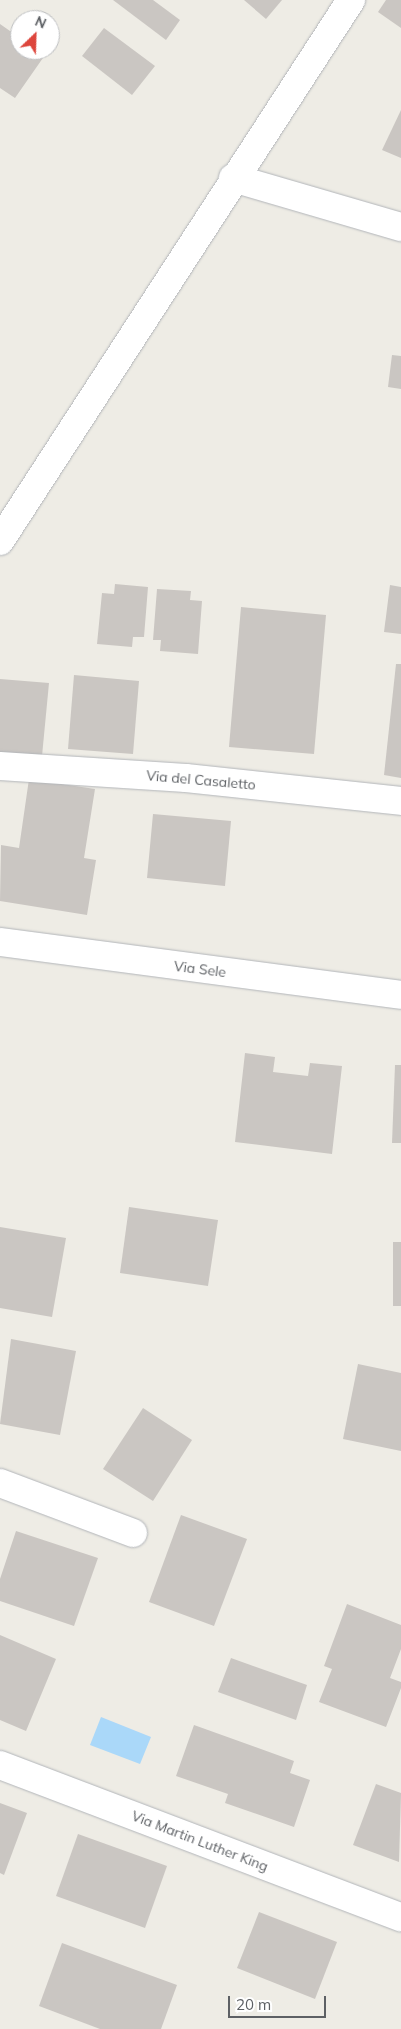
<!DOCTYPE html>
<style>
body{margin:0}
#map{position:relative;width:401px;height:2029px;overflow:hidden;background:#eeece5;font-family:Mulish,sans-serif}
div>[style]{position:absolute}
[style*='--x']{left:calc(var(--x)*1px);top:calc(var(--y)*1px);width:calc(var(--w)*1px);rotate:calc(var(--a)*1deg)}
.water>*{inset:0;background:#aad8f9}
.building>*{inset:0;background:#cac6c2}
.roads{filter:drop-shadow(0 0 1px #b2b5b9) drop-shadow(0 0 1px #b2b5b9)}
.minor>*{height:28px;margin:-14px;padding:0 14px;transform-origin:14px;border-radius:14px;background:#fff}
span{translate:-50% -50%;white-space:nowrap;text-align:center;line-height:1.15;-webkit-text-stroke:5px #fff;paint-order:stroke}
.street-label{font-size:14px;color:#5d6064}
.north{position:absolute;left:10px;top:10px;width:50px;height:50px;box-sizing:border-box;background:#fff;border:1px solid #bebfc1;border-radius:50%;rotate:24deg;font-size:14px;font-weight:700;line-height:20px;text-align:center;color:#5d6064}
.north::after{content:'';display:block;margin:auto;width:18px;height:22px;background:#dd453c;clip-path:polygon(50% 0,100% 100%,50% 72%,0 100%)}
.scale{position:absolute;left:228px;top:1996px;width:98px;height:22px;box-sizing:border-box;border:2px solid #5d6064;border-top:0;padding-left:6px;font-size:15px;line-height:18px;white-space:nowrap;color:#5d6064;-webkit-text-stroke:4px #fff;paint-order:stroke}
</style>
<div id="map">
<div class="water">
<div style="clip-path:polygon(101px 1717px,151px 1737px,140px 1764px,90px 1745px)"></div>
</div>
<div class="building">
<div style="clip-path:polygon(113px 0,153px 0,180px 20px,166px 40px)"></div>
<div style="clip-path:polygon(244px 0,282px 0,266px 19px)"></div>
<div style="clip-path:polygon(386px 0,401px 0,401px 28px,378px 12px)"></div>
<div style="clip-path:polygon(0 24px,20px 38px,20px 50px,45px 55px,15px 98px,0 88px)"></div>
<div style="clip-path:polygon(104px 28px,155px 66px,132px 95px,82px 56px)"></div>
<div style="clip-path:polygon(401px 110px,401px 158px,382px 150px)"></div>
<div style="clip-path:polygon(392px 355px,401px 356px,401px 389px,388px 387px)"></div>
<div style="clip-path:polygon(115px 584px,148px 587px,144px 637px,133px 637px,132px 647px,97px 644px,102px 593px,114px 594px)"></div>
<div style="clip-path:polygon(390px 585px,401px 587px,401px 634px,384px 632px)"></div>
<div style="clip-path:polygon(157px 589px,191px 591px,190px 600px,202px 601px,198px 654px,160px 651px,161px 640px,153px 640px)"></div>
<div style="clip-path:polygon(241px 607px,326px 615px,314px 754px,229px 747px)"></div>
<div style="clip-path:polygon(396px 664px,401px 664px,401px 778px,384px 775px)"></div>
<div style="clip-path:polygon(74px 675px,139px 681px,133px 754px,68px 749px)"></div>
<div style="clip-path:polygon(0 679px,49px 683px,42px 756px,0 752px)"></div>
<div style="clip-path:polygon(29px 779px,95px 789px,84px 858px,96px 860px,87px 915px,0 901px,1px 845px,19px 848px)"></div>
<div style="clip-path:polygon(153px 814px,231px 821px,225px 886px,147px 878px)"></div>
<div style="clip-path:polygon(245px 1053px,275px 1057px,273px 1072px,308px 1076px,310px 1063px,342px 1066px,332px 1154px,235px 1142px)"></div>
<div style="clip-path:polygon(395px 1065px,401px 1065px,401px 1143px,392px 1143px)"></div>
<div style="clip-path:polygon(129px 1207px,218px 1220px,208px 1286px,120px 1273px)"></div>
<div style="clip-path:polygon(0 1227px,66px 1238px,52px 1317px,0 1308px)"></div>
<div style="clip-path:polygon(393px 1242px,401px 1242px,401px 1306px,393px 1306px)"></div>
<div style="clip-path:polygon(11px 1339px,76px 1351px,60px 1435px,0 1424px)"></div>
<div style="clip-path:polygon(358px 1364px,401px 1373px,401px 1451px,343px 1439px)"></div>
<div style="clip-path:polygon(143px 1408px,192px 1440px,153px 1501px,103px 1469px)"></div>
<div style="clip-path:polygon(181px 1515px,247px 1539px,214px 1626px,149px 1602px)"></div>
<div style="clip-path:polygon(16px 1531px,98px 1558px,74px 1626px,0 1601px,0 1579px)"></div>
<div style="clip-path:polygon(347px 1604px,401px 1625px,401px 1649px,390px 1678px,401px 1682px,401px 1688px,386px 1727px,319px 1702px,332px 1669px,324px 1666px)"></div>
<div style="clip-path:polygon(0 1635px,56px 1659px,26px 1731px,0 1720px)"></div>
<div style="clip-path:polygon(231px 1658px,307px 1685px,296px 1720px,218px 1692px)"></div>
<div style="clip-path:polygon(194px 1725px,294px 1761px,290px 1773px,310px 1780px,294px 1827px,225px 1803px,228px 1794px,176px 1776px)"></div>
<div style="clip-path:polygon(376px 1784px,401px 1793px,399px 1862px,353px 1845px)"></div>
<div style="clip-path:polygon(0 1803px,27px 1813px,4px 1875px,0 1873px)"></div>
<div style="clip-path:polygon(78px 1834px,167px 1866px,145px 1928px,56px 1896px)"></div>
<div style="clip-path:polygon(259px 1912px,337px 1942px,315px 1999px,237px 1968px)"></div>
<div style="clip-path:polygon(62px 1943px,177px 1985px,161px 2029px,100px 2029px,39px 2006px)"></div>
</div>
<div class="roads">
<div class="minor">
<div style="--x:233;--y:178;--w:175;--a:16.3"></div>
<div style="--x:0;--y:541;--w:645;--a:-57.02"></div>
<div style="--x:0;--y:766;--w:186;--a:3.7"></div>
<div style="--x:186;--y:778;--w:216;--a:6.1"></div>
<div style="--x:0;--y:942;--w:404;--a:7.5"></div>
<div style="--x:0;--y:1483;--w:142;--a:20.6"></div>
<div style="--x:0;--y:1765;--w:429;--a:20.8"></div>
</div>
</div>
<div class="street-label">
<span style="left:201px;top:780px;rotate:5deg">Via del Casaletto</span>
<span style="left:200px;top:969px;rotate:7deg">Via Sele</span>
<span style="left:200px;top:1841px;rotate:21deg">Via Martin Luther King</span>
</div>
<div class="north">N</div>
<div class="scale">20 m</div>
</div>
